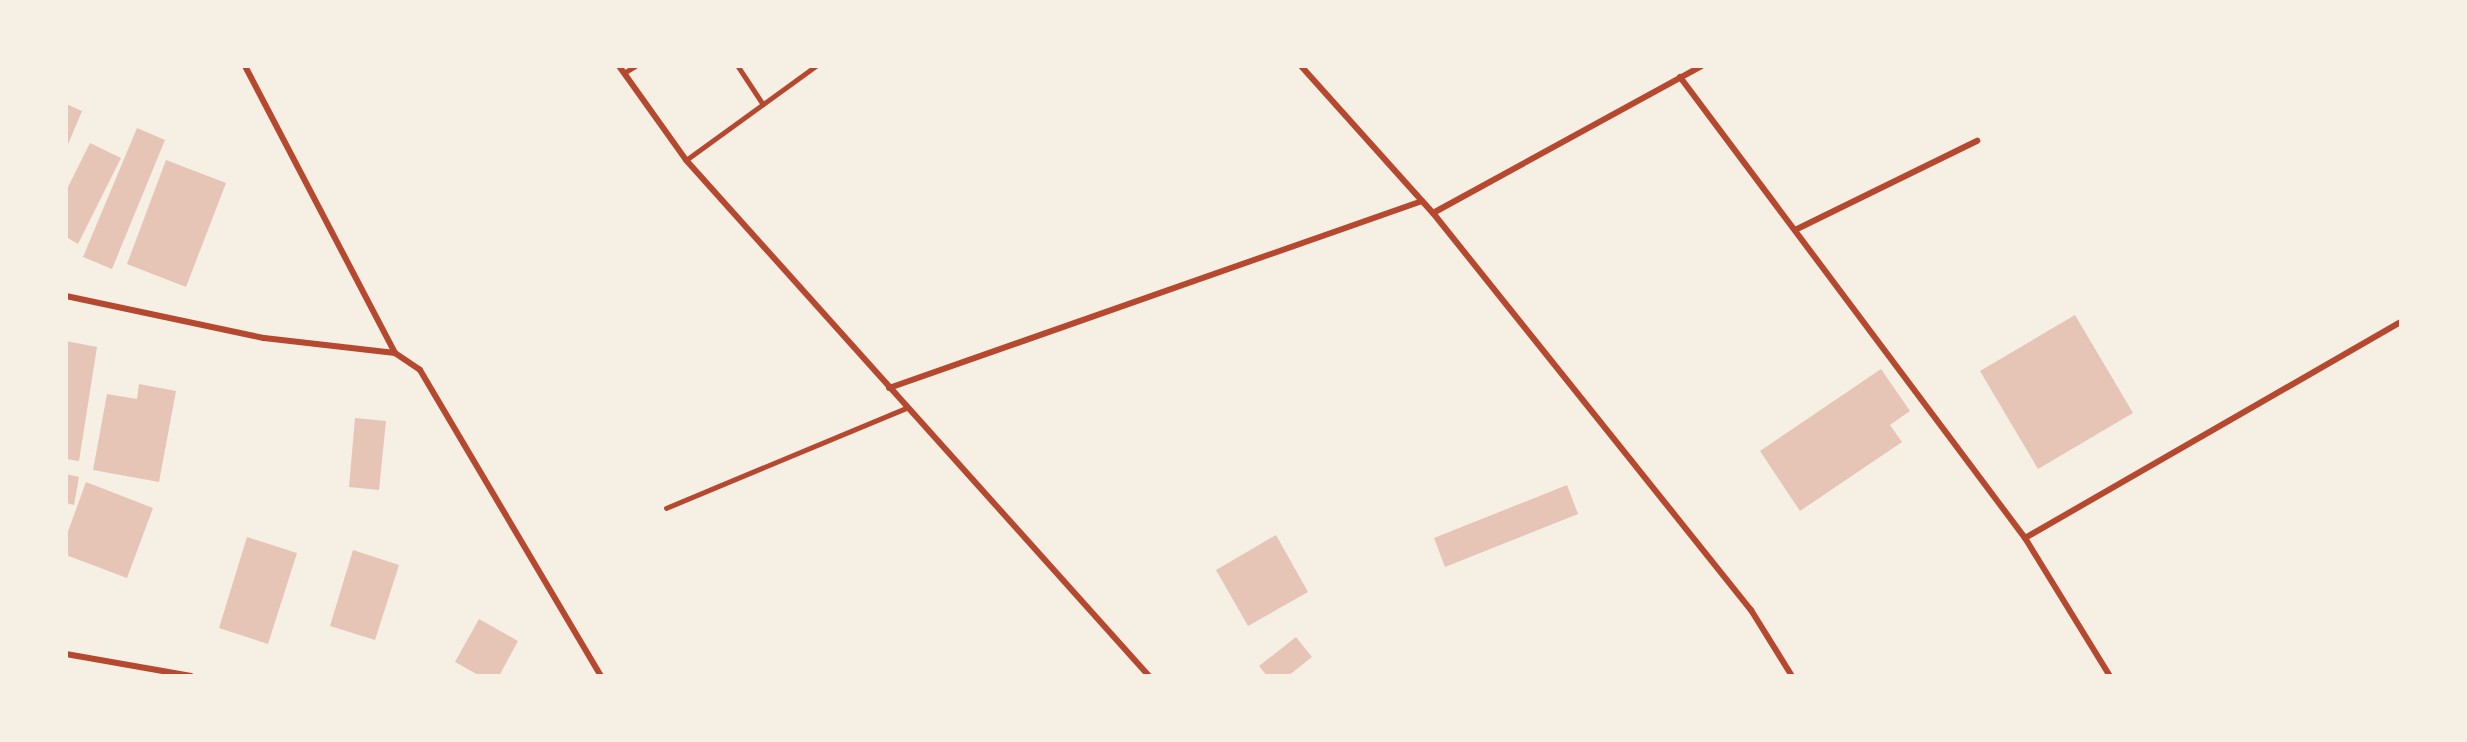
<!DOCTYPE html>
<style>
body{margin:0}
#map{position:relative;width:2467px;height:742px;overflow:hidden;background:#f6efe4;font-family:Ubuntu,sans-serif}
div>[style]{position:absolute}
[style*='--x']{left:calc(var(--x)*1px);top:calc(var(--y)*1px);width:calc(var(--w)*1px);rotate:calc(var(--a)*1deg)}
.building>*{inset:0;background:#e6c5b7}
.service>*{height:4.5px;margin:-2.25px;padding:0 2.25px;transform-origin:2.25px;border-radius:2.25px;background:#b5482f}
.minor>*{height:6px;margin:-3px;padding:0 3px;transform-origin:3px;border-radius:3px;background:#b5482f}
span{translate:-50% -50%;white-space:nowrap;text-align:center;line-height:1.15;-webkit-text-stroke:6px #f6efe4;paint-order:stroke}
.frame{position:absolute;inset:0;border:68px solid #f6efe4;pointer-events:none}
</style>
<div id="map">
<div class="building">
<div style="clip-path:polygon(66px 104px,82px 111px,66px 149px)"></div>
<div style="clip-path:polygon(137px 128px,165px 140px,112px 269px,83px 257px)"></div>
<div style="clip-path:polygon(90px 143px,121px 158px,78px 244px,66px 237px,66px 191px)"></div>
<div style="clip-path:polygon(166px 160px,226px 183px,186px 287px,127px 264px)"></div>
<div style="clip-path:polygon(2075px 315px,2133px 413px,2038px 469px,1980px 371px)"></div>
<div style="clip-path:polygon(66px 341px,97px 347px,79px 461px,66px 459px)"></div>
<div style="clip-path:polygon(1881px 369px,1910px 411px,1890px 425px,1902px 442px,1800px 511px,1760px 451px)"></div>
<div style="clip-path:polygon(139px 384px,176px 391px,159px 482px,93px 470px,107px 394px,137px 399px)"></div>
<div style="clip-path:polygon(355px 418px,386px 421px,379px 490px,349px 487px)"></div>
<div style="clip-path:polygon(66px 474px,79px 477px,74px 505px,66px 503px)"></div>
<div style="clip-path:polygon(86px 482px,153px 508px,127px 578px,66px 555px,66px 537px)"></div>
<div style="clip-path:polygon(1567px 485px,1578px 514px,1445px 567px,1434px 538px)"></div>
<div style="clip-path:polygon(1276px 535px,1308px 592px,1248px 626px,1216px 570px)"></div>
<div style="clip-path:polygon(247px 537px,297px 553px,268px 644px,219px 628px)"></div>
<div style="clip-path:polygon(353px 550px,399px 565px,375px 640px,330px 626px)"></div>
<div style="clip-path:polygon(479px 619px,518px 641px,499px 676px,480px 676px,455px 662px)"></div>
<div style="clip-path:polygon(1296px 637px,1312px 657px,1288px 676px,1267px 676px,1259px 666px)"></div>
</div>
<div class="service">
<div style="--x:738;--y:66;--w:45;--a:56.7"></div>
<div style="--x:624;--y:73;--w:13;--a:-32"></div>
<div style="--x:686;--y:160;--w:160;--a:-35.9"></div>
<div style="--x:666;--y:508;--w:260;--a:-22.6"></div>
</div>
<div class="minor">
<div style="--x:245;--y:66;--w:324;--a:62.4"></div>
<div style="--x:619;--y:66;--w:115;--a:54.5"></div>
<div style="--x:686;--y:160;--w:693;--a:48.1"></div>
<div style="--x:1301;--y:66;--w:198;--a:48.1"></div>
<div style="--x:1433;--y:213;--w:509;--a:51.31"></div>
<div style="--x:1751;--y:610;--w:78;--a:58.2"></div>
<div style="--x:1680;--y:77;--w:576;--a:53.19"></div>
<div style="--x:2025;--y:538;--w:162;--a:58.4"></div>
<div style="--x:1433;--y:213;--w:306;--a:-28.7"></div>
<div style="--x:1795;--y:230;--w:203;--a:-26.1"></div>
<div style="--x:66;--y:296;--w:202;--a:12"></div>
<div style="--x:264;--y:338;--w:132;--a:6.5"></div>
<div style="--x:395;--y:353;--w:30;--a:34"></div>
<div style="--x:420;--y:370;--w:356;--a:59.4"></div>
<div style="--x:889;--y:388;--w:565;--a:-19.33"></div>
<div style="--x:2025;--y:538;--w:434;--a:-29.9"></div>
<div style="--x:66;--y:654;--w:127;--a:10"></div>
</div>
<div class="frame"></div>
</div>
